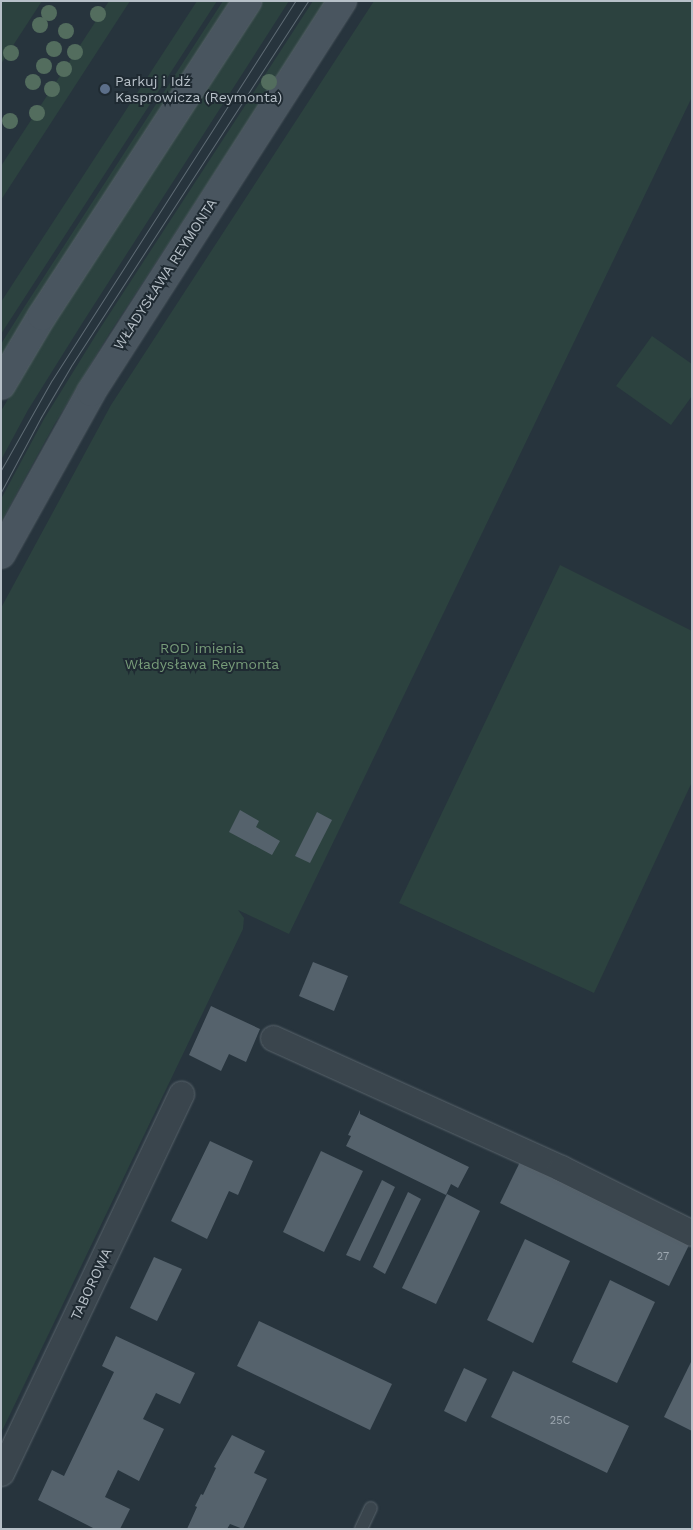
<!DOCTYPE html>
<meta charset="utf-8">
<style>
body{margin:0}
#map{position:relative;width:693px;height:1530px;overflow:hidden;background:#27343d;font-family:"Work Sans",sans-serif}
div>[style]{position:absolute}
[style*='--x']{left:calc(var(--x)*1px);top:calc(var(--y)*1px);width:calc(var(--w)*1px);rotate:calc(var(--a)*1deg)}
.green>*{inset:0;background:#2c423f}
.building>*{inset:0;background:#55626c}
.roads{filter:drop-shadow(0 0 1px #58636b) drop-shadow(0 0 1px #58636b)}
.lane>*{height:12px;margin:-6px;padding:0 6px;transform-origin:6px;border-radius:6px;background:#3a454d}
.street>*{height:25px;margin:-12.5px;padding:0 12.5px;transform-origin:12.5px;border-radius:12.5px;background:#3a454d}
.secondary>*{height:28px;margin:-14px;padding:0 14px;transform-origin:14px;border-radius:14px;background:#49555f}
.tram>*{height:1px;margin:-0.5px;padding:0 0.5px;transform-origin:0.5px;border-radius:0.5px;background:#5f6c75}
.trees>*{width:16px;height:16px;margin:-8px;border-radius:50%;background:#536d5e}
.dots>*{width:14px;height:14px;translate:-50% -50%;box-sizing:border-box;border:2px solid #1f2a32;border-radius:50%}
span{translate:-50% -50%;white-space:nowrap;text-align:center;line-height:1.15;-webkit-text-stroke:4px #1f2a32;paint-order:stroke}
.number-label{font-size:11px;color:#9ea8b1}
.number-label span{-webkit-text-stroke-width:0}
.poi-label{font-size:14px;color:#b7c0c8}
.left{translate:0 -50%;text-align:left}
.street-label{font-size:14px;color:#b7c0c8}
.park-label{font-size:14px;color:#779c79}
.frame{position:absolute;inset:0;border:2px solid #b7c0c8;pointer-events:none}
</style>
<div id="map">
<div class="green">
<div style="clip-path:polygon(1px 1px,42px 1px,1px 64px)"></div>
<div style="clip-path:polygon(109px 1px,130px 1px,1px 200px,1px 166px)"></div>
<div style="clip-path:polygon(197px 1px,217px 1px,1px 334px,1px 302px)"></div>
<div style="clip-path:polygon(223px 1px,231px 1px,28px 313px,1px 358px,1px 344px,23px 309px)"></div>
<div style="clip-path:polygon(262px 1px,289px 1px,83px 322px,28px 410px,1px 460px,1px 411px,8px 399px,61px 308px)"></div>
<div style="clip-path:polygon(313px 1px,327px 1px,109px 334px,54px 425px,1px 522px,1px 499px,44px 419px,99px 330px)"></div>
<div style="clip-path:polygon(374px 1px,692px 1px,692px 97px,289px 934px,238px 910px,244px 918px,243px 929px,1px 1433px,1px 608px,111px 405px)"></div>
<div style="clip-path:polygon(652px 336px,692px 364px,692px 396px,671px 425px,616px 386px)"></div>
<div style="clip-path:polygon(560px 565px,692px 631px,692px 782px,594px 993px,399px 903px)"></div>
</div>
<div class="building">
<div style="clip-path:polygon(240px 810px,259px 821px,256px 827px,280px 841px,272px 855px,229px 832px)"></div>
<div style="clip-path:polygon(317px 812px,332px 820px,310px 863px,295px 856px)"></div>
<div style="clip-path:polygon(313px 962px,348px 976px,334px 1011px,299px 996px)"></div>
<div style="clip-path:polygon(211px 1006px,260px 1029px,246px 1062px,229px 1054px,221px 1071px,189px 1055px)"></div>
<div style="clip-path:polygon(360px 1110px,360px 1114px,469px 1167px,458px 1188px,451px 1184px,446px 1195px,346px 1146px,351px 1136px,348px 1135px)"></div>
<div style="clip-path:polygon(210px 1141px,253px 1161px,238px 1195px,229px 1191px,207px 1239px,171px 1221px)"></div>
<div style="clip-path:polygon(321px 1151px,363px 1171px,324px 1252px,283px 1232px)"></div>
<div style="clip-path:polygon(520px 1162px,689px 1245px,669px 1286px,500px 1203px)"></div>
<div style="clip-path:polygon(382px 1180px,395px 1187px,360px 1261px,346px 1255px)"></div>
<div style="clip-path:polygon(408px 1192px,421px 1199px,385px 1274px,373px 1267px)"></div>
<div style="clip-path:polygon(447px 1194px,480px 1211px,436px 1304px,402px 1288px)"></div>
<div style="clip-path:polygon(525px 1239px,570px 1261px,533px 1343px,487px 1320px)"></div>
<div style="clip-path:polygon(154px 1257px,182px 1269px,157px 1321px,130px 1308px)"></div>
<div style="clip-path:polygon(610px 1280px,655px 1302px,617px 1383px,572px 1362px)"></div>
<div style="clip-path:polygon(259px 1321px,392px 1384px,370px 1430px,237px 1366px)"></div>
<div style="clip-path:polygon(116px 1336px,195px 1373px,180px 1404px,156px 1393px,143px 1419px,164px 1429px,139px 1481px,118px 1470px,105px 1497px,130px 1509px,120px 1529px,95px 1529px,38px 1500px,52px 1470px,64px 1476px,114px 1372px,102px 1366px)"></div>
<div style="clip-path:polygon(692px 1360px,692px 1431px,664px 1417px)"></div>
<div style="clip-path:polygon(464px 1368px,487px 1379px,466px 1422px,444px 1411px)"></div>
<div style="clip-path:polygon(513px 1371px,629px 1426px,607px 1473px,491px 1417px)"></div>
<div style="clip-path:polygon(232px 1435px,265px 1451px,254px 1473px,267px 1479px,243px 1529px,230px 1524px,227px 1529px,187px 1529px,197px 1507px,195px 1506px,201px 1494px,203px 1495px,216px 1468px,214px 1467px)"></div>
</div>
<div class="roads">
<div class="lane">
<div style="--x:361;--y:1529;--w:23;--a:-65"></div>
</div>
<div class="street">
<div style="--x:273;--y:1038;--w:316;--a:24.3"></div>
<div style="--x:561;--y:1168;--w:146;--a:26.4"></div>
<div style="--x:1;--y:1473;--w:420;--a:-64.6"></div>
</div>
<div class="secondary">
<div style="--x:1;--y:385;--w:80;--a:-59.3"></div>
<div style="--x:42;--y:316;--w:376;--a:-56.9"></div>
<div style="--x:1;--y:554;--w:185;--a:-60.9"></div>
<div style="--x:91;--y:392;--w:465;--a:-57.3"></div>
</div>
</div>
<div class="tram">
<div style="--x:1;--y:470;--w:103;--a:-60.5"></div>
<div style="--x:52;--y:380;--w:450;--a:-57.3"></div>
<div style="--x:1;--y:492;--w:85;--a:-61.9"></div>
<div style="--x:41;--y:417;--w:59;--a:-59.5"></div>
<div style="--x:71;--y:366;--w:435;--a:-57"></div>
</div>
<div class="trees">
<div style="left:49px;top:13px"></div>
<div style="left:98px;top:14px"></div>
<div style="left:40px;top:25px"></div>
<div style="left:66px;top:31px"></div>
<div style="left:54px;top:49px"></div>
<div style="left:75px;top:52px"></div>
<div style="left:11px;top:53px"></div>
<div style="left:44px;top:66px"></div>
<div style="left:64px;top:69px"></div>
<div style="left:33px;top:82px"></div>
<div style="left:269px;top:82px"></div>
<div style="left:52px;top:89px"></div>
<div style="left:37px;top:113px"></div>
<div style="left:10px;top:121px"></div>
</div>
<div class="dots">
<div style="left:105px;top:89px;background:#5c6f8a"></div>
</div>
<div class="number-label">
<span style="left:663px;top:1257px">27</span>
<span style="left:560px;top:1421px">25C</span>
</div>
<div class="poi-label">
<span class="left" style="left:115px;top:89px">Parkuj i Idź<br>Kasprowicza (Reymonta)</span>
</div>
<div class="street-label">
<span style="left:165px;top:274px;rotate:-57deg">WŁADYSŁAWA REYMONTA</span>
<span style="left:91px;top:1284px;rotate:-65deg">TABOROWA</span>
</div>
<div class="park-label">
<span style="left:202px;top:656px">ROD imienia<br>Władysława Reymonta</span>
</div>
<div class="frame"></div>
</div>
